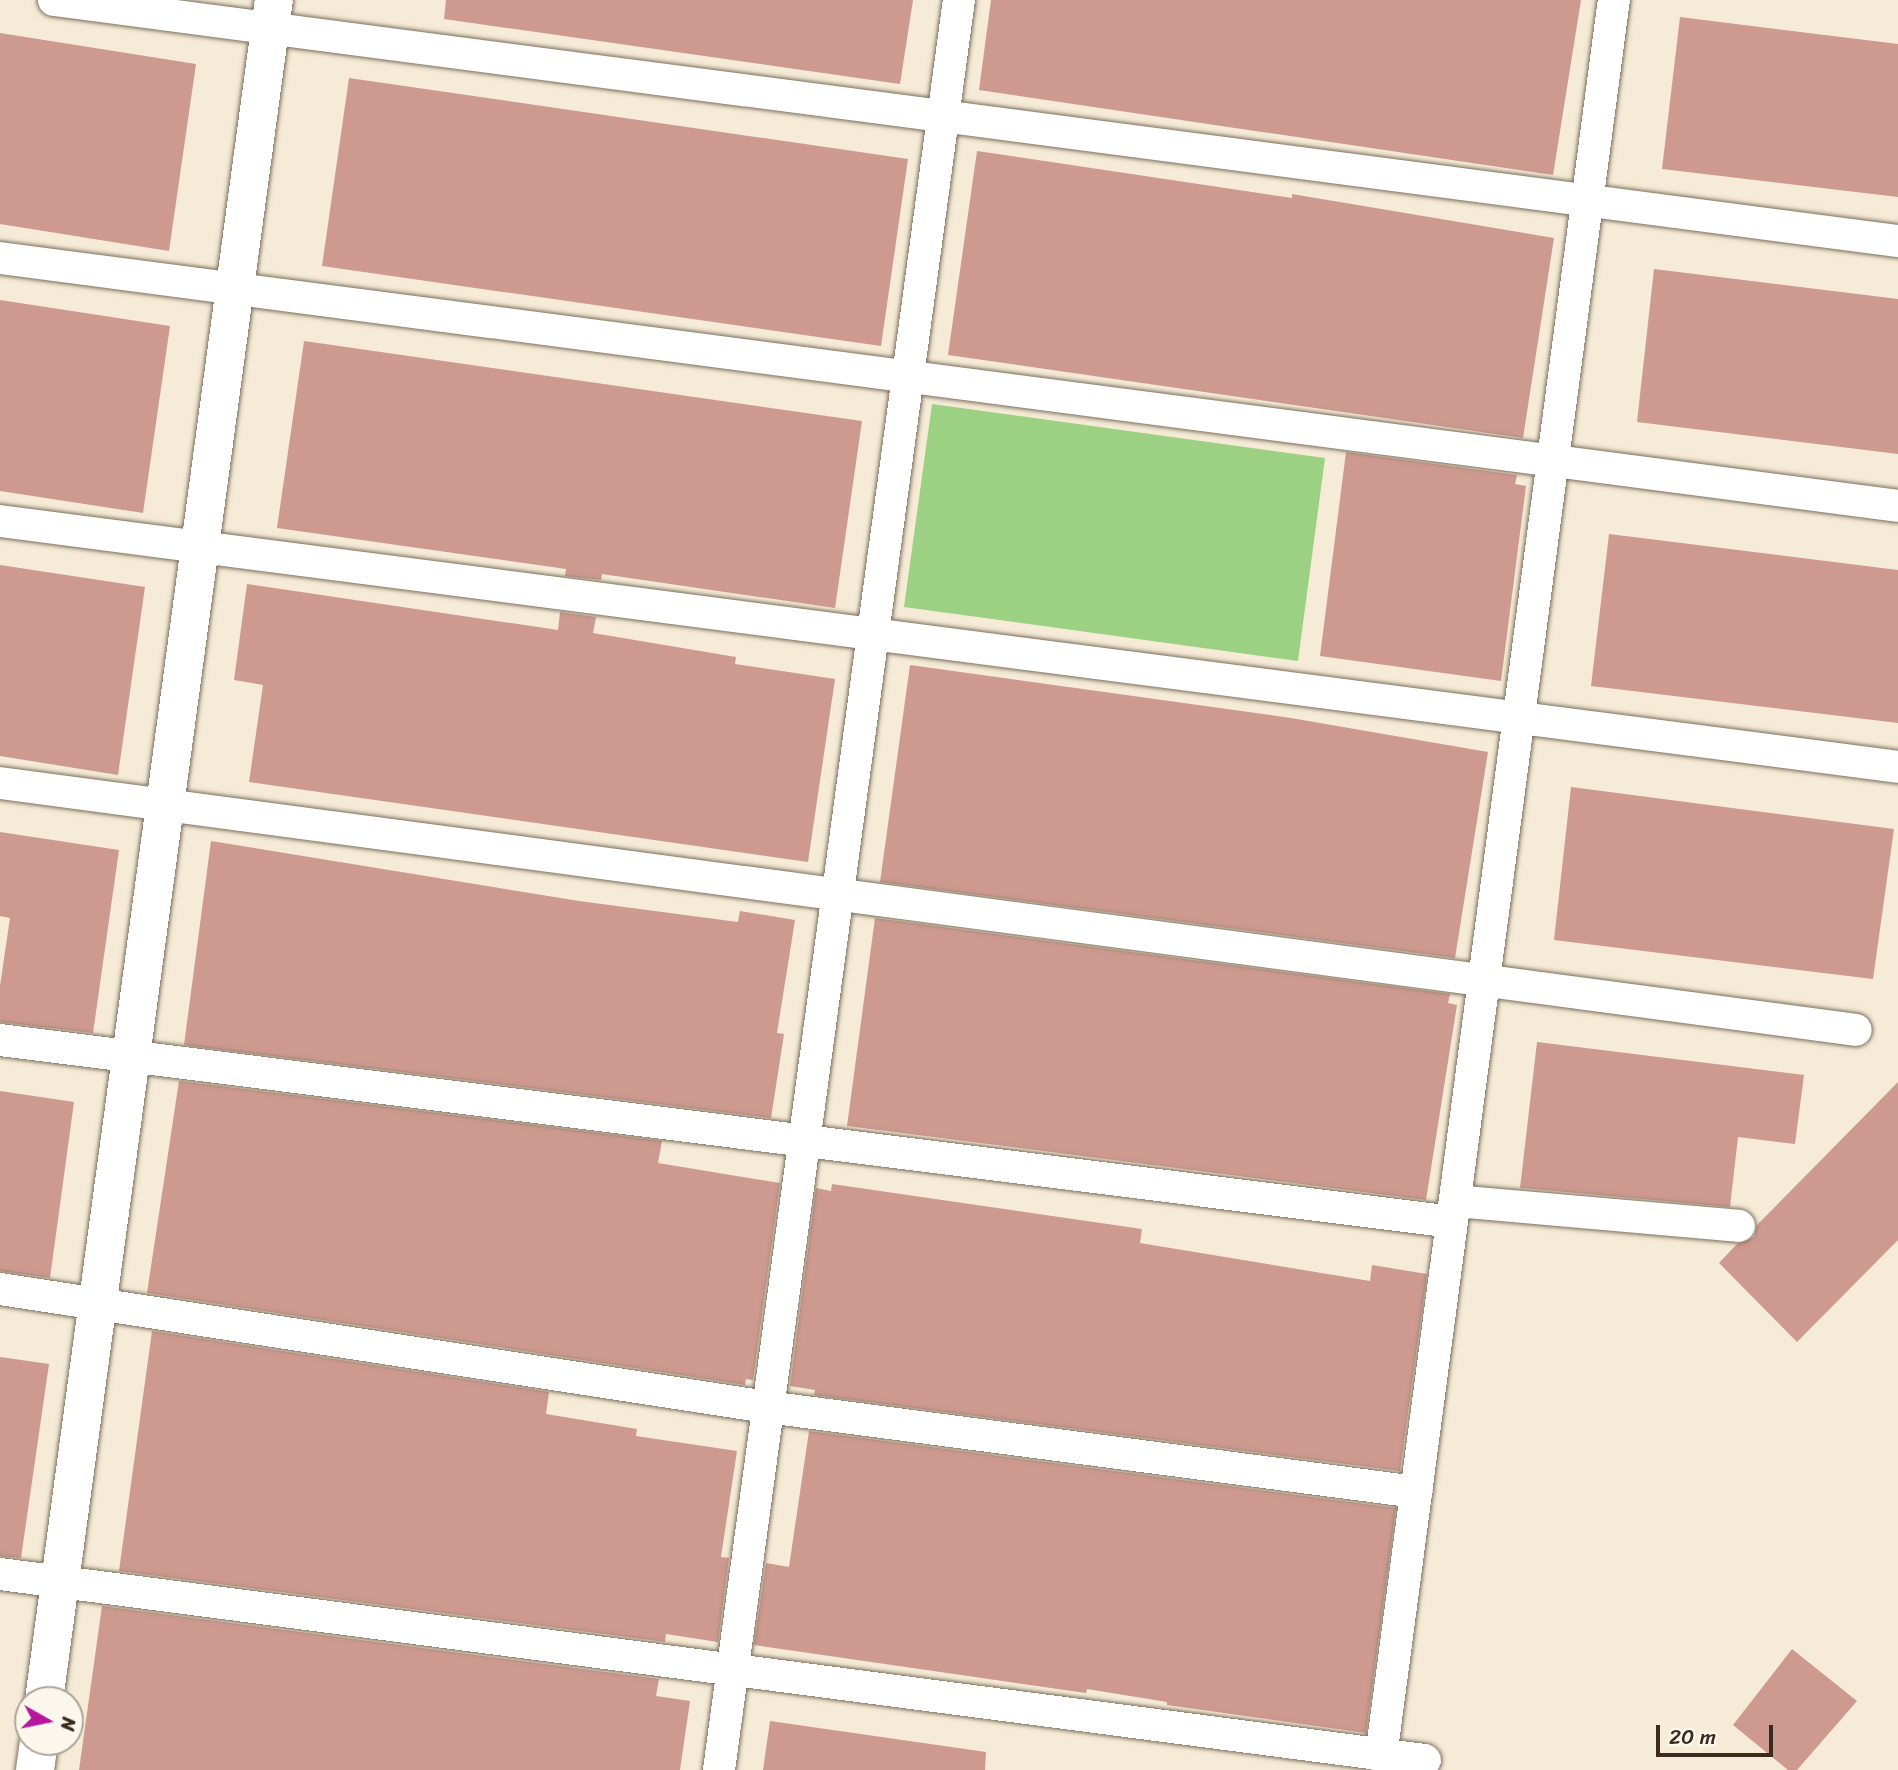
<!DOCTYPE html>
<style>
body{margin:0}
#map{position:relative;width:1898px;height:1770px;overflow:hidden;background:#f5ebd6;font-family:Sriracha,sans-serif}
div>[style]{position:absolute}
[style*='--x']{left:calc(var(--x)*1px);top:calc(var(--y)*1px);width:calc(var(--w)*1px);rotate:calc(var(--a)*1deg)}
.green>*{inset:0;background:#9cd183}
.building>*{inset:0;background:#ce9a90}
.roads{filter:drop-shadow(0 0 2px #7c6e5e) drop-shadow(0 0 2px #7c6e5e)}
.street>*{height:32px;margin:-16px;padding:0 16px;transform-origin:16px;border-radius:16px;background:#fff}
.secondary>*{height:38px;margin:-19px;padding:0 19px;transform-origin:19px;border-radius:19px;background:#fff}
span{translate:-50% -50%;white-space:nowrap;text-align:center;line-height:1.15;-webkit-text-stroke:7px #fbf7ec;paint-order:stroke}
.north{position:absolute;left:14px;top:1686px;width:70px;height:70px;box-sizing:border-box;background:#fbf7ec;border:2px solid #aea59a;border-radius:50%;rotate:99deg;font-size:19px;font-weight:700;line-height:28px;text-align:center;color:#3b2a1e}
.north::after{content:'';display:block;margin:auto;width:24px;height:32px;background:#b5179e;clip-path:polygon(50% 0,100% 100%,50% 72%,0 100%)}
.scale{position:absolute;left:1656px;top:1725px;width:117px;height:32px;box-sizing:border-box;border:4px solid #3b2a1e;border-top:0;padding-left:9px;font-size:21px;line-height:24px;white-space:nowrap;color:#3b2a1e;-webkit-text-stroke:5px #fbf7ec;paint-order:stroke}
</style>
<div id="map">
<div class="green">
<div style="clip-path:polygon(932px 404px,1325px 458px,1298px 661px,904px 607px)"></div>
</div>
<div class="building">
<div style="clip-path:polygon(446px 0,913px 0,900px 84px,444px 19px)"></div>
<div style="clip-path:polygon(991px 0,1581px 0,1553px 175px,979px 90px)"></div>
<div style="clip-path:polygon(1680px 17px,1898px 44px,1898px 197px,1662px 169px)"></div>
<div style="clip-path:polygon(0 33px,196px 64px,169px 251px,0 224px)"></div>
<div style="clip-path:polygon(349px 78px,908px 159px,881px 346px,322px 266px)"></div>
<div style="clip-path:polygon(977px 151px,1292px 198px,1292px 194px,1554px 238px,1523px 438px,948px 355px)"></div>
<div style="clip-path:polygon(1654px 269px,1898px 299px,1898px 454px,1637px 422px)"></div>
<div style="clip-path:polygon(0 300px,170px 326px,143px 513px,0 491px)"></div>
<div style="clip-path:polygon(304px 341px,862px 421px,835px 608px,602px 574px,601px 580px,565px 576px,566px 569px,277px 528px)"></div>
<div style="clip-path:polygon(1346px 452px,1517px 475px,1515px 484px,1526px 486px,1501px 681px,1320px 656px)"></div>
<div style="clip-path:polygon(1609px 534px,1898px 570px,1898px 723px,1591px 686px)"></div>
<div style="clip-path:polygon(0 565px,145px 587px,118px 775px,0 756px)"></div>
<div style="clip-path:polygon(247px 584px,558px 630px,560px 612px,596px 617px,593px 633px,736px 657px,735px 664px,835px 679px,808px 862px,249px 782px,263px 685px,234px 680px)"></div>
<div style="clip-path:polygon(910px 665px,1291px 718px,1488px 752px,1455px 958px,880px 882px)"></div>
<div style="clip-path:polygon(1571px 787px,1894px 829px,1873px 979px,1554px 940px)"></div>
<div style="clip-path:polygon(0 832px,119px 850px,93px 1033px,0 1022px,0 986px,10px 918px,0 916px)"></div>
<div style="clip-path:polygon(211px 841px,579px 901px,738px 922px,740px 911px,795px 920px,777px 1033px,784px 1034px,771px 1118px,184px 1045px)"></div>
<div style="clip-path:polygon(875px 918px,1450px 994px,1448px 1003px,1457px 1005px,1426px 1200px,847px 1126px)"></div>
<div style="clip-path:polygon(1537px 1042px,1804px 1075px,1795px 1144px,1738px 1137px,1730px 1207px,1520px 1188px)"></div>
<div style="clip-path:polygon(179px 1081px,662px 1141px,658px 1163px,780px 1183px,753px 1380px,746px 1379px,745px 1385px,147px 1293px)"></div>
<div style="clip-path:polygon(1898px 1082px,1898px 1240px,1797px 1342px,1719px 1263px,1737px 1244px,1754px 1237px,1757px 1225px)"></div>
<div style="clip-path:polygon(0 1091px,74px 1102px,50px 1278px,0 1271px)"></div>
<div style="clip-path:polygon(832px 1184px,1142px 1229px,1140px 1243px,1370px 1281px,1372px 1265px,1427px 1274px,1400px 1471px,814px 1395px,815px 1390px,790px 1386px,816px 1188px,831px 1191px)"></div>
<div style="clip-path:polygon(152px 1331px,549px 1392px,546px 1414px,637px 1429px,636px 1436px,737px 1451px,721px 1557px,729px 1558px,718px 1642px,666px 1634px,665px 1642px,119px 1571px)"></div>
<div style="clip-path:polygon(0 1357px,49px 1364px,21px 1558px,0 1556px)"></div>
<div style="clip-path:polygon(809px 1431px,1396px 1508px,1366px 1733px,1167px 1705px,1167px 1702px,1087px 1689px,1086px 1693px,754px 1645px,766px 1563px,789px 1567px)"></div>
<div style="clip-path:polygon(102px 1606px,659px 1679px,656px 1696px,690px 1701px,680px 1770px,79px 1770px)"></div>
<div style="clip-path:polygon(1792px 1649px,1857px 1701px,1797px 1770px,1788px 1770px,1733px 1725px)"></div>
<div style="clip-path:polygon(770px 1721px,986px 1752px,985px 1770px,763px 1770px)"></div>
</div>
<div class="roads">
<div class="street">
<div style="--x:54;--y:0;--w:1860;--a:7.45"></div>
<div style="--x:0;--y:258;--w:1914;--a:7.44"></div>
<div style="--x:0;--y:521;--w:1914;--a:7.38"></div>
<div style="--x:0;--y:783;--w:1872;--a:7.58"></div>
<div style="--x:0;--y:1040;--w:1463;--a:7.14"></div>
<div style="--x:1455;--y:1201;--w:285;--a:5"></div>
<div style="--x:0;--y:1289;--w:776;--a:8.75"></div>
<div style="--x:767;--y:1407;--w:655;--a:7.46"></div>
<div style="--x:0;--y:1574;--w:1437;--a:7.44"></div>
<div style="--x:1381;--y:1757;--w:1772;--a:-82.45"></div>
<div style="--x:719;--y:1770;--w:1786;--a:-82.28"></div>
</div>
<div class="secondary">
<div style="--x:44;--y:1700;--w:1715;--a:-82.3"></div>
<div style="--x:35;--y:1770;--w:28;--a:-82"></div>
</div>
</div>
<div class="north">N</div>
<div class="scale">20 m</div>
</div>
